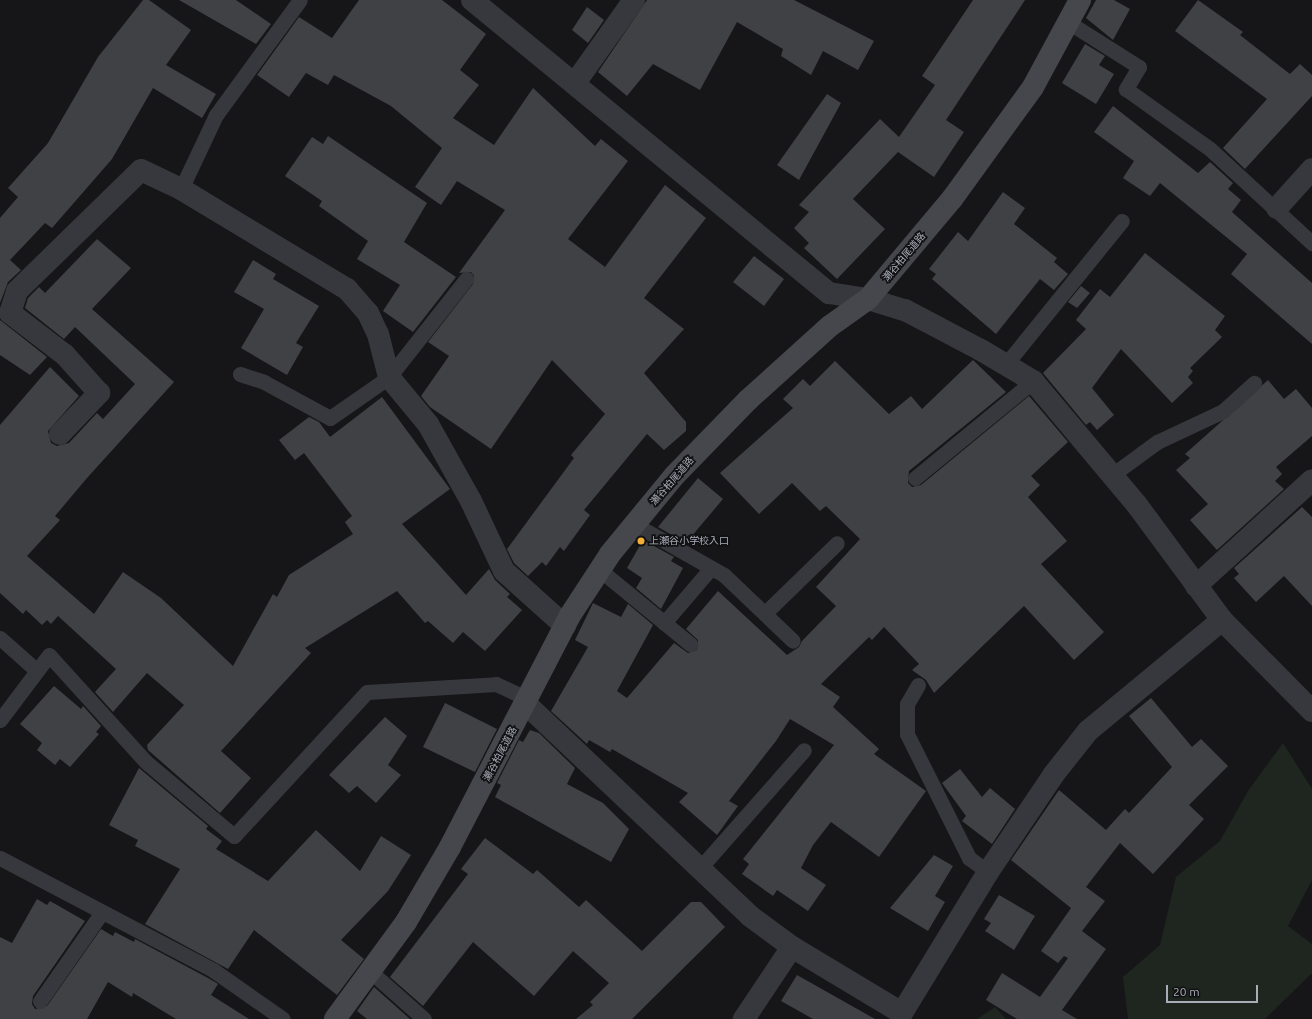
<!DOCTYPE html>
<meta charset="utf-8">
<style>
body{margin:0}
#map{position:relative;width:1312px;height:1019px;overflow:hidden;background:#161618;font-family:Ubuntu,"Noto Sans JP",sans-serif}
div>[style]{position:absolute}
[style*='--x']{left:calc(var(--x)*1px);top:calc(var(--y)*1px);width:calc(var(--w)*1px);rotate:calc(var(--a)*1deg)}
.green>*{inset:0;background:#1e261f}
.building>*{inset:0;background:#404145}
.lane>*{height:15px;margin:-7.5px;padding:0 7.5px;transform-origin:7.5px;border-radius:7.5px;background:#37383d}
.street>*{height:22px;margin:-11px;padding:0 11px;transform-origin:11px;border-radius:11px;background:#37383d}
.secondary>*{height:22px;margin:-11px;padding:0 11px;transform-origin:11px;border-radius:11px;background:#45474d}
.dots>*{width:11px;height:11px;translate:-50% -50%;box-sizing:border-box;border:2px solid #111113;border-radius:50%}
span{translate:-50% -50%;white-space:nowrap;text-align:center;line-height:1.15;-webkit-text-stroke:3.5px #111113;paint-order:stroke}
.street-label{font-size:10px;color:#a8adb8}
.poi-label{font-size:10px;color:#a8adb8}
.left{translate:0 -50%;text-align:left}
.scale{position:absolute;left:1166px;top:985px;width:92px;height:18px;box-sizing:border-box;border:2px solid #a8adb8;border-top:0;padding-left:5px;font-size:12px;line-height:14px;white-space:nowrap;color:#a8adb8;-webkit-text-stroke:3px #111113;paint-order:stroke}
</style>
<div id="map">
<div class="green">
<div style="clip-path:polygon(1283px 743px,1312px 789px,1312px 880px,1288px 926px,1312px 944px,1312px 973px,1265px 1019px,1128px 1019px,1123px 977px,1160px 945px,1176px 877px,1220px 841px,1248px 791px)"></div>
<div style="clip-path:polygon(995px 1007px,1006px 1019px,977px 1019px)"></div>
</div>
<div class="building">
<div style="clip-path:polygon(143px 0,149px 0,191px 30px,166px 65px,216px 94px,202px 118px,153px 88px,112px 159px,52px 228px,45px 223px,10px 260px,21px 270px,8px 282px,0 303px,0 218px,18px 197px,8px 188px,48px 143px,98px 57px)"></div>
<div style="clip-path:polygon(179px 0,236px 0,271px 24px,256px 44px)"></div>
<div style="clip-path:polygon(359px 0,442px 0,486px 34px,460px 70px,479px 85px,453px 118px,494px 145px,533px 88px,595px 146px,601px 139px,628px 161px,568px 239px,605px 267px,665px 185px,706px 218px,644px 298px,684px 329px,644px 373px,686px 422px,686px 431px,664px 450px,647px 434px,584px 510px,590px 515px,564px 551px,560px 547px,546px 566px,542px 562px,528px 576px,514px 563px,507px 549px,574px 458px,571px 455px,605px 414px,552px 360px,491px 449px,430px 407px,421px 396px,449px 356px,428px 342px,473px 284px,474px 276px,471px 272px,459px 273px,505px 210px,457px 181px,441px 205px,415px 187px,442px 148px,391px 106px,334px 75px,328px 85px,306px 73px,289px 97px,257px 75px,299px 17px,332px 38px)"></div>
<div style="clip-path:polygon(647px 0,794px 0,874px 41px,858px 70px,823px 51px,811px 75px,781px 56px,783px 49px,737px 22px,700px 90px,653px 64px,627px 96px,598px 72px)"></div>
<div style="clip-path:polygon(973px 0,1025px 0,946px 120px,964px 132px,934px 177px,898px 152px,853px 199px,885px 229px,837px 279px,804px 248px,809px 243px,794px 228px,809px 212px,799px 205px,880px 119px,899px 137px,935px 85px,922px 76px)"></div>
<div style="clip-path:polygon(1096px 0,1114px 0,1130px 9px,1113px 40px,1086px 18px)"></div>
<div style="clip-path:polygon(1198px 0,1243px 32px,1240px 35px,1290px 74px,1300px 64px,1312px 75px,1312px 96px,1245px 169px,1223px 148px,1267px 99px,1175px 31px)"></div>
<div style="clip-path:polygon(587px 7px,604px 20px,588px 43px,572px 30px)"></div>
<div style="clip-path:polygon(1085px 44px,1105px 56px,1099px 65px,1114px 74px,1096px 104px,1062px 83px)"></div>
<div style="clip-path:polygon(827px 94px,841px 103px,799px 180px,777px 165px)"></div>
<div style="clip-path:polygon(1113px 106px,1198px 173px,1210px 162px,1233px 183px,1228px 189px,1241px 200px,1232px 212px,1312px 283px,1312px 344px,1231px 274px,1247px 254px,1160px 183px,1150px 196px,1123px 178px,1134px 161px,1094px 132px)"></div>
<div style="clip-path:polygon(328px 136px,427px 203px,404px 242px,456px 277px,413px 332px,383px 311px,400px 285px,357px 259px,368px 241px,319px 206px,322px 201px,285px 176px,312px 137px,323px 144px)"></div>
<div style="clip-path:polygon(1003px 192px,1025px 208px,1014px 224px,1057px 258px,1054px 262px,1068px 274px,1054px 290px,1040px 279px,996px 334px,932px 279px,936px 274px,929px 269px,958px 232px,968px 241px)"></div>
<div style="clip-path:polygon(97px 239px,131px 268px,92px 309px,174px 382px,87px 478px,55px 516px,60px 520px,27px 556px,94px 614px,123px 572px,161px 598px,233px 666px,273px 594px,277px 597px,289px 575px,353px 534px,345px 522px,352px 516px,304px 453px,295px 460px,279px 440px,309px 417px,319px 422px,330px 437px,382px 397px,450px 489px,402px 524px,466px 595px,489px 569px,495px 580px,510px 594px,507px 597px,522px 610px,485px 651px,463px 632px,453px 643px,428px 621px,425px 623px,397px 591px,305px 648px,311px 653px,221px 751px,251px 778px,220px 813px,148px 750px,147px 745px,184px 705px,147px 673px,113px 712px,95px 692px,116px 669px,58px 616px,51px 624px,47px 620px,42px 625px,26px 610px,23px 614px,0 593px,0 425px,50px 367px,79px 396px,48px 431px,51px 443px,57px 446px,69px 443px,97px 413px,103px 419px,135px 384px,75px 327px,64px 339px,25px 308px,28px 298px,39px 287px,45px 293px)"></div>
<div style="clip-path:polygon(1145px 253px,1225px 316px,1215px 330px,1222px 337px,1190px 368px,1193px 371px,1188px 377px,1193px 383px,1172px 403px,1121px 349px,1092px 388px,1114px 415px,1097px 430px,1090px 422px,1086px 425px,1043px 373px,1086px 329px,1076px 320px,1100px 289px,1110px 297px)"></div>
<div style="clip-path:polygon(754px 256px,784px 279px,764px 306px,733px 282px)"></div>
<div style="clip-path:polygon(253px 260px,276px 274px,273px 279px,319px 306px,296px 343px,303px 347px,287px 375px,241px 348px,264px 309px,234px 292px)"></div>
<div style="clip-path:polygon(1081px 286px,1090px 293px,1077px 308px,1068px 302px)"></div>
<div style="clip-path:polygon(0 320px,47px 357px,30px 375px,0 355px)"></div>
<div style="clip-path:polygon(973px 360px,1006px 392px,909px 471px,908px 483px,912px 487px,921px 485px,1029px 396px,1068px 442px,1031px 476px,1040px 485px,1028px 497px,1067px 541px,1041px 564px,1104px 632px,1074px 660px,1024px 606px,934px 693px,926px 680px,912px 670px,919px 664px,884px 627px,872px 640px,869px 637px,821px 684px,840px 697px,833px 707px,879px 749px,874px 754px,926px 791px,879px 857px,831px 822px,813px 845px,801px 868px,826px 885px,808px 911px,777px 890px,773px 896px,742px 874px,749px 864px,743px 859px,834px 745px,790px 719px,776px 741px,729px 801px,738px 806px,717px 835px,679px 802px,688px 793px,612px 749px,610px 752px,589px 740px,587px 744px,551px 711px,588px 647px,575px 640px,593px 603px,621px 617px,628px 604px,653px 625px,617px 691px,627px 698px,674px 643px,688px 653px,697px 650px,698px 640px,686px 629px,718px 591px,787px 655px,799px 647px,802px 641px,836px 606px,816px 587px,860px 539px,826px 506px,820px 511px,792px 483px,759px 514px,720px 473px,793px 408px,783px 399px,803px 379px,810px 386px,835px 361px,889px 414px,911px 396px,922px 409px)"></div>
<div style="clip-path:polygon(1268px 380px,1284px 399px,1296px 389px,1312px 408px,1312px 436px,1276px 467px,1282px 474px,1275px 481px,1284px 489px,1217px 550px,1190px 520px,1208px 504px,1176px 470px,1190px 458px,1185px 454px)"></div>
<div style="clip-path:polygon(698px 478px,723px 499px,686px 543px,658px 527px)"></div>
<div style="clip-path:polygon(1302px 507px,1312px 517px,1312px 606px,1284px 576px,1256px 602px,1234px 578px,1239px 574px,1234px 568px)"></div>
<div style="clip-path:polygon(643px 540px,674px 557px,671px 561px,683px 568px,661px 609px,636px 588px,642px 578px,627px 568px)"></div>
<div style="clip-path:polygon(54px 686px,81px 709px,83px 706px,101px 726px,96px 732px,99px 734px,70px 767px,60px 759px,55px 765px,37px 750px,42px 743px,20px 724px)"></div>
<div style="clip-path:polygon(1151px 698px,1192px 747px,1201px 739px,1228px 766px,1189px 805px,1204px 819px,1153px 874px,1120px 843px,1086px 887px,1105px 901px,1082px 931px,1106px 949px,1062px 1010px,1077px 1019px,1017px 1019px,986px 1000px,1002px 973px,1040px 997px,1068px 958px,1064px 956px,1058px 963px,1041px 951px,1071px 908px,1011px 860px,1059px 790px,1106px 830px,1125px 809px,1129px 813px,1172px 767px,1129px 716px)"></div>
<div style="clip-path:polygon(445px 703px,497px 729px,475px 772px,423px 747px)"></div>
<div style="clip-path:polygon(385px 717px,407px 736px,388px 765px,401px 775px,376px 803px,357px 786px,349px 793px,329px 775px)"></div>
<div style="clip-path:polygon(530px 730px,539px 733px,575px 768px,567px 784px,603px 803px,629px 829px,611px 862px,495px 797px,501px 785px,497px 783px,519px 740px,523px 742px)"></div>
<div style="clip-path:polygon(139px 768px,208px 826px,206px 829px,222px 841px,216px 849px,268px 881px,316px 830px,360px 871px,381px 836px,411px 855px,388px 891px,341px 940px,364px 959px,337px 995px,254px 930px,228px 969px,145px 924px,180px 869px,135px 846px,138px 840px,109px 825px)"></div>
<div style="clip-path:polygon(960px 769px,982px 797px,990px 788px,1015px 809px,992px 844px,962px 821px,966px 816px,942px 783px)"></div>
<div style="clip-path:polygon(485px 838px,533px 874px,537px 870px,579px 907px,586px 900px,642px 951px,691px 902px,701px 902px,725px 927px,632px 1019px,576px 1019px,593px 1005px,590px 1002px,609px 983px,573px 951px,534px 996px,473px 942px,423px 1006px,390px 977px,468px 874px,461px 869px)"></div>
<div style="clip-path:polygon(934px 855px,953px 866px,935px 896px,945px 902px,928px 931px,890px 908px)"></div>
<div style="clip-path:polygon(999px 895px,1035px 916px,1014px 950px,985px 931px,991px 923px,984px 919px)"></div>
<div style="clip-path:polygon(37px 899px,47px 905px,50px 901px,85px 921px,33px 996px,32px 1004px,35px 1009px,47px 1006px,101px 929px,113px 936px,115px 932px,134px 942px,135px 939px,208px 978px,218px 984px,211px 995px,249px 1019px,176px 1019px,133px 993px,132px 997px,108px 982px,87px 1019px,0 1019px,0 937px,12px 943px)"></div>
<div style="clip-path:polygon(797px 975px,875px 1019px,813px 1019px,781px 1001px)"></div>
<div style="clip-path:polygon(374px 987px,410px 1019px,367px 1019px,357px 1011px)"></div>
</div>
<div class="lane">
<div style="--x:1068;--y:22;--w:84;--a:32.4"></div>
<div style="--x:1139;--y:67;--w:26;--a:121"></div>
<div style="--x:1126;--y:89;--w:103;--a:35.5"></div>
<div style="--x:1210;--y:149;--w:139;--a:42.7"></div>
<div style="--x:181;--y:189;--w:82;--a:-64.7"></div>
<div style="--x:216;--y:115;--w:142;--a:-53.9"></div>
<div style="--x:1006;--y:364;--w:184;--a:-51"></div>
<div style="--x:240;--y:374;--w:25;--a:18"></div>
<div style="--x:264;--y:382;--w:75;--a:28.6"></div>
<div style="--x:330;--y:418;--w:72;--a:-34.8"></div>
<div style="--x:389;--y:377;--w:125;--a:-51.8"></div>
<div style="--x:1112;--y:475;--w:56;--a:-36.3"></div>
<div style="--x:1157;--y:442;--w:73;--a:-25.2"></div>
<div style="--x:1223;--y:411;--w:42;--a:-42.1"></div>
<div style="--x:915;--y:478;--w:153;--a:-39.4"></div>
<div style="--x:634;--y:524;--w:103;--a:29.5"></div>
<div style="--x:724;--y:575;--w:95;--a:43.7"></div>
<div style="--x:600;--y:570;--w:117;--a:39.4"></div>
<div style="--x:765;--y:613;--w:100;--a:-44.2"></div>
<div style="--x:664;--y:623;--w:72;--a:-49.5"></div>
<div style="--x:0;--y:638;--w:48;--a:41.6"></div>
<div style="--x:918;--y:685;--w:22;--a:120"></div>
<div style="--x:907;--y:704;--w:30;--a:90"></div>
<div style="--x:907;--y:734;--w:139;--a:63.4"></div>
<div style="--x:969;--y:858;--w:24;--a:36"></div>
<div style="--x:0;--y:720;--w:81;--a:-53"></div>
<div style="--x:49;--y:655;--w:144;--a:47.8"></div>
<div style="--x:146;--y:762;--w:115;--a:40.1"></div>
<div style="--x:234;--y:836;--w:196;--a:-47.3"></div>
<div style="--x:367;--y:692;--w:129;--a:-3.5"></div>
<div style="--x:496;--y:684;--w:35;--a:25"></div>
<div style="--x:0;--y:858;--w:241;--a:27.7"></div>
<div style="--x:213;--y:970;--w:85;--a:35"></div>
<div style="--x:700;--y:868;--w:157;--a:-48.6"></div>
<div style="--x:370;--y:971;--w:72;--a:41.6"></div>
<div style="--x:40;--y:1001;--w:108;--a:-55.1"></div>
</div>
<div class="street">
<div style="--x:472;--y:0;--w:462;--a:39.4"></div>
<div style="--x:829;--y:293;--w:39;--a:9"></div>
<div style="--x:868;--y:299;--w:39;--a:17"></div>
<div style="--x:905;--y:310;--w:86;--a:27.8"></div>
<div style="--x:981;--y:350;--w:61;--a:30.8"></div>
<div style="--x:1033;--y:381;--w:162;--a:50"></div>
<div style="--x:1137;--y:505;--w:143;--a:53.5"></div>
<div style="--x:1222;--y:620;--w:128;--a:45.3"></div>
<div style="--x:575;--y:83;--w:102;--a:-54.6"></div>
<div style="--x:1277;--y:208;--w:52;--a:-48.1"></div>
<div style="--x:60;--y:434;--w:57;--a:-46.4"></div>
<div style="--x:99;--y:393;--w:51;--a:-131.8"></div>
<div style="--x:65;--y:355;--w:69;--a:-142.6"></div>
<div style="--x:10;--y:313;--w:23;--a:-72"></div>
<div style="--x:17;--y:291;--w:173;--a:-44.3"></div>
<div style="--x:141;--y:170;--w:44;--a:25.4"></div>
<div style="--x:181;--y:189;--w:194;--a:31.1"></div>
<div style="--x:347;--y:289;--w:32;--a:49"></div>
<div style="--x:368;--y:313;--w:23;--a:65"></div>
<div style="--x:378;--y:334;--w:44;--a:75.7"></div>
<div style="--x:389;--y:377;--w:61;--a:50.3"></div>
<div style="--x:428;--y:424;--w:88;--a:60.8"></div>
<div style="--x:471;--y:501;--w:77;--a:64.8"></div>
<div style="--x:504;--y:571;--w:82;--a:42"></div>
<div style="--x:1196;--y:586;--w:157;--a:-42.4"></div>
<div style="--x:526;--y:704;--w:308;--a:43.4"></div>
<div style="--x:750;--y:916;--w:52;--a:36.4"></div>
<div style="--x:792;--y:947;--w:87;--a:123.7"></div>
<div style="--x:792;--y:947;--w:128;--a:31"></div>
<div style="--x:902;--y:1013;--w:165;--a:-58.6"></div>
<div style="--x:988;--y:872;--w:118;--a:-56"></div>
<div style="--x:1054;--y:774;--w:55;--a:-51.7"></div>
<div style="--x:1088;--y:731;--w:174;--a:-39.6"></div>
</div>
<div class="secondary">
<div style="--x:335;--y:1019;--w:120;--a:-53.8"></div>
<div style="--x:406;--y:922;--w:87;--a:-59.6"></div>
<div style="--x:450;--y:847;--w:259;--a:-62.6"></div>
<div style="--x:569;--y:617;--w:75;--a:-56.9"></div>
<div style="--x:610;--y:554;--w:102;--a:-50.6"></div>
<div style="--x:675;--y:475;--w:105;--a:-45.8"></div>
<div style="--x:748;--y:400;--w:110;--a:-42.1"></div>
<div style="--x:830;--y:326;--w:47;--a:-35.4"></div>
<div style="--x:868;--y:299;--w:131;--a:-50"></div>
<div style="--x:952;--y:199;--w:138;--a:-54.1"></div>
<div style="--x:1033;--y:87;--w:99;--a:-61.6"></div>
</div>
<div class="dots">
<div style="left:641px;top:541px;background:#f2b134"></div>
</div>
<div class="street-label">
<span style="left:904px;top:257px;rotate:-50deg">瀬谷柏尾道路</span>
<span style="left:672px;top:481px;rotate:-49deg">瀬谷柏尾道路</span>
<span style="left:500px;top:754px;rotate:-62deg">瀬谷柏尾道路</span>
</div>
<div class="poi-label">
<span class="left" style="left:649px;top:541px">上瀬谷小学校入口</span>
</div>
<div class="scale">20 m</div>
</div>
